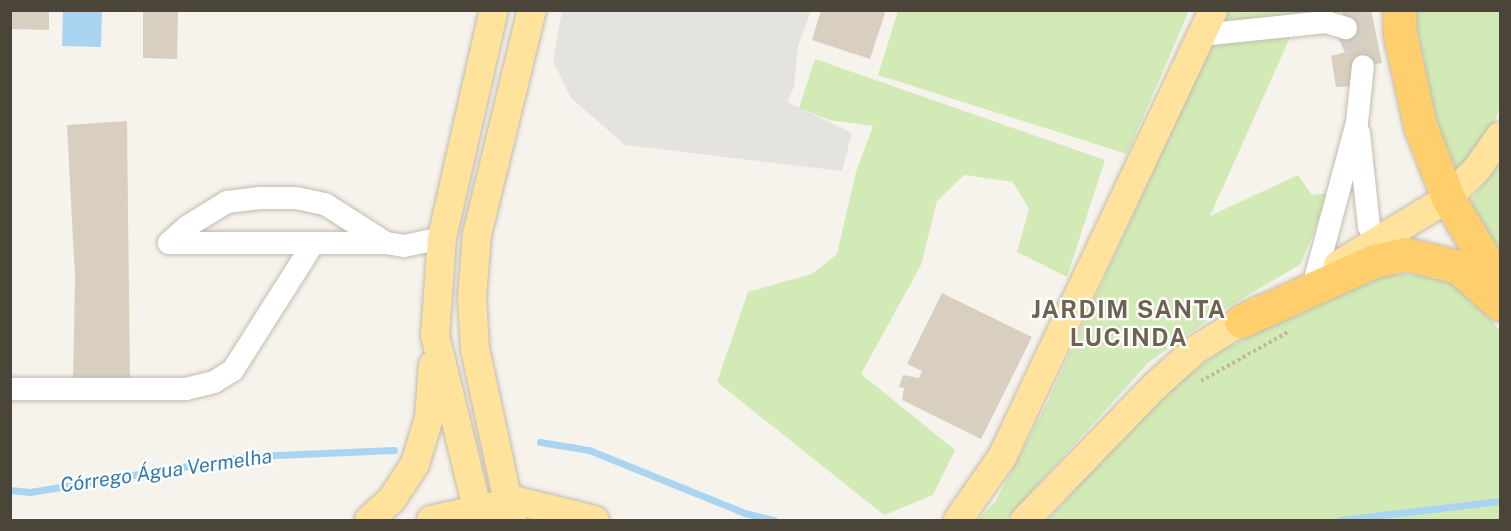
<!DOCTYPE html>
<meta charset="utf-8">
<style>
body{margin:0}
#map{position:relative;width:1511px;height:531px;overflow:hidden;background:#f6f3ec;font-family:"Public Sans",sans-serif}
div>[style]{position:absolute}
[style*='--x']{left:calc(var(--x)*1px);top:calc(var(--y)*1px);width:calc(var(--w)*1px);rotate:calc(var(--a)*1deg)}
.green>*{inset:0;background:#d2eab5}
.parking>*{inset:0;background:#e5e3e0}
.water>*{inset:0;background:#a9d4f2}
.stream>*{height:7px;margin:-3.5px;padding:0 3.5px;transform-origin:3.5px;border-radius:3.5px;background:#a9d4f2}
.building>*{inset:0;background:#d8cfc1}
.minor-tunnel>*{height:22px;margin-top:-11px;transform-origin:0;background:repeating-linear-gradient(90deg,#d4d0c8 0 22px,transparent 0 33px)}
.path>*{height:4px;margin-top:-2px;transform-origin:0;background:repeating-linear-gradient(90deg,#c4b79f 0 3px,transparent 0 6px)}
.roads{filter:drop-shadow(0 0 2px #c2bbae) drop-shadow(0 0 2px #c2bbae)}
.minor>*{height:22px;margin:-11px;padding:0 11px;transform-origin:11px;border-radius:11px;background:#fff}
.major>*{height:28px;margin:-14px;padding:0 14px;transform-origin:14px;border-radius:14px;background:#ffe39c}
.highway>*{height:33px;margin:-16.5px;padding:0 16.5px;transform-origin:16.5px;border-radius:16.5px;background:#ffcf6e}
span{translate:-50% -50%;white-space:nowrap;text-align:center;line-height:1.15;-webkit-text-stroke:4.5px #fff;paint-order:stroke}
.water-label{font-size:20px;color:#2e7ab2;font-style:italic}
.district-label{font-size:24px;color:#6e6250;font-weight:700;letter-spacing:1.5px}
.frame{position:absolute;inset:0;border:12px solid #4b4439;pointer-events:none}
</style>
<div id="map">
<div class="green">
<div style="clip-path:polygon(898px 11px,898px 10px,1189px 11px,1127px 154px,878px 75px)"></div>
<div style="clip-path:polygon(1226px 11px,1300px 11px,1297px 17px,1218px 28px)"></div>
<div style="clip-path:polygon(1413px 11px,1500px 11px,1500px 108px,1491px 131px,1457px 172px,1439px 133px)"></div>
<div style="clip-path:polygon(1292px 33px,1210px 216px,1298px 175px,1312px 195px,1329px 193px,1301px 264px,1218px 313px,1149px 362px,1006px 520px,977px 520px,995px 502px,1047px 403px,1211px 45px)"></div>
<div style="clip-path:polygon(815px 59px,1105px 160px,1067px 277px,1017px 252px,1029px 209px,1013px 182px,964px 175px,937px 201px,921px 265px,861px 374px,955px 450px,933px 495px,884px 515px,717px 382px,748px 292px,812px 274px,837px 254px,856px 172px,873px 126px,829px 120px,799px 108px)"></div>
<div style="clip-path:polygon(1500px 160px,1500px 259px,1470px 203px)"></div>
<div style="clip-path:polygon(1390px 273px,1441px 277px,1473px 297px,1500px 331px,1500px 520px,1048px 520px,1148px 406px,1187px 375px,1221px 351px,1359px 278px)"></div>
</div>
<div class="parking">
<div style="clip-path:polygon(562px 11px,811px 11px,798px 46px,794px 87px,787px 102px,852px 133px,842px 171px,625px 145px,571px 98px,553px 61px)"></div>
</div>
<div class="water">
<div style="clip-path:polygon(63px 11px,102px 11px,101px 47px,62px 46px)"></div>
</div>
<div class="stream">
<div style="--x:540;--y:442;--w:50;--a:9.3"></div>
<div style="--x:589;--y:450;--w:168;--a:22"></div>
<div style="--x:745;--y:513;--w:30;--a:14"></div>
<div style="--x:10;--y:490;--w:20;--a:6"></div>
<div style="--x:30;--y:492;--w:224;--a:-9.3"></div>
<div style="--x:251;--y:456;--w:143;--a:-2.4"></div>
<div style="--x:1340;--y:520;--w:161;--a:-6.8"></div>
</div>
<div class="building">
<div style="clip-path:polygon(10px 10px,49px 10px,49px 30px,10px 29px)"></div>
<div style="clip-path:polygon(143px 10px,178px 10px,177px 59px,143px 58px)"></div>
<div style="clip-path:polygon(821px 10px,886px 10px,870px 59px,812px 40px)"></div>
<div style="clip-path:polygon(1342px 10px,1371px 10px,1382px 63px,1352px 68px,1355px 86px,1336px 87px,1331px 56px,1350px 51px)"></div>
<div style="clip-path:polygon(127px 121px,130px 381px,73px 381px,75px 278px,67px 125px)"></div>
<div style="clip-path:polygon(942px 293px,1032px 337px,981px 439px,902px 400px,904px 388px,899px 387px,903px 375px,919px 378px,922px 371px,907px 364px)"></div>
</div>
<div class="minor-tunnel">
<div style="--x:1346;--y:28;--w:42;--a:65.9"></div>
</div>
<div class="path">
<div style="--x:1201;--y:381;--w:100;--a:-29.4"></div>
</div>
<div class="roads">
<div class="minor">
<div style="--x:1201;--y:35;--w:126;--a:-5.9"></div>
<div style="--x:1326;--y:22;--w:21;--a:17"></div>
<div style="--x:1359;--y:133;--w:94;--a:83.9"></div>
<div style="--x:1369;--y:226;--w:17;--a:66"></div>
<div style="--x:169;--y:243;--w:25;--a:-42"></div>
<div style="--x:188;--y:226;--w:46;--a:-31.6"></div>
<div style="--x:227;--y:202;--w:35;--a:-7"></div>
<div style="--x:262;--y:198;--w:34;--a:0"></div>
<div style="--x:296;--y:198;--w:30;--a:12"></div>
<div style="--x:325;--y:204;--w:72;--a:32.6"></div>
<div style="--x:386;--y:243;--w:18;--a:9"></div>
<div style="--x:404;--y:246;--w:39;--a:-12"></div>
<div style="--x:169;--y:243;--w:217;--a:0"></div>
<div style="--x:1315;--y:279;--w:163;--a:-75"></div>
<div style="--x:1357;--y:122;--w:56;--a:-83.9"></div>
<div style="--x:10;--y:389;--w:176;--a:0"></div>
<div style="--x:186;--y:389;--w:29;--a:-14"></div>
<div style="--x:214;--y:382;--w:22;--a:-32"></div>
<div style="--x:233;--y:370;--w:149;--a:-57.6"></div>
</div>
<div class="major">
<div style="--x:1338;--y:265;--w:129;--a:-31.3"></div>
<div style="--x:1448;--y:198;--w:41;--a:-45"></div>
<div style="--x:1477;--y:169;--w:40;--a:-55.1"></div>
<div style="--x:369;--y:520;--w:31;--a:-42"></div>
<div style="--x:392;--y:499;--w:42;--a:-56.7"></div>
<div style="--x:415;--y:464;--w:48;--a:-73.1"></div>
<div style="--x:429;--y:418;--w:53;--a:-85.7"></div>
<div style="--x:431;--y:520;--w:89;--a:-12.3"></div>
<div style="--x:518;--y:501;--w:79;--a:13.9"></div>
<div style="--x:480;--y:520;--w:189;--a:-103.7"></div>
<div style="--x:435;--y:336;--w:98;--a:-85.9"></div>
<div style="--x:442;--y:238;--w:234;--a:-77.2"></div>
<div style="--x:512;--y:520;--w:175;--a:-102.2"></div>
<div style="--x:475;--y:349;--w:52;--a:-93.3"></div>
<div style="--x:472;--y:297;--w:62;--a:-85.4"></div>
<div style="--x:477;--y:235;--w:232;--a:-76.3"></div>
<div style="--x:958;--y:520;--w:77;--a:-55.1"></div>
<div style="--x:1002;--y:457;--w:494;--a:-64.7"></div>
<div style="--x:1025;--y:520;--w:185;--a:-45.9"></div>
<div style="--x:1154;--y:387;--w:55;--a:-42.1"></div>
<div style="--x:1195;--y:350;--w:75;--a:-32"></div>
</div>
<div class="highway">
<div style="--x:1399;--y:10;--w:25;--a:88"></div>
<div style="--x:1400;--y:35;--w:93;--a:77.6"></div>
<div style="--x:1420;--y:126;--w:77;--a:68.7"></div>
<div style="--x:1448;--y:198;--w:101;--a:59.1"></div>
<div style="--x:1241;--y:321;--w:146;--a:-24.3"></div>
<div style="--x:1374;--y:261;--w:33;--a:-12"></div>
<div style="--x:1406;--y:254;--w:54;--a:14"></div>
<div style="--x:1458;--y:267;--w:56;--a:41.4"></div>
</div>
</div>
<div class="water-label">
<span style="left:166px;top:471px;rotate:-8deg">Córrego Água Vermelha</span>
</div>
<div class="district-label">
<span style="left:1129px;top:324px">JARDIM SANTA<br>LUCINDA</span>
</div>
<div class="frame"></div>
</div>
